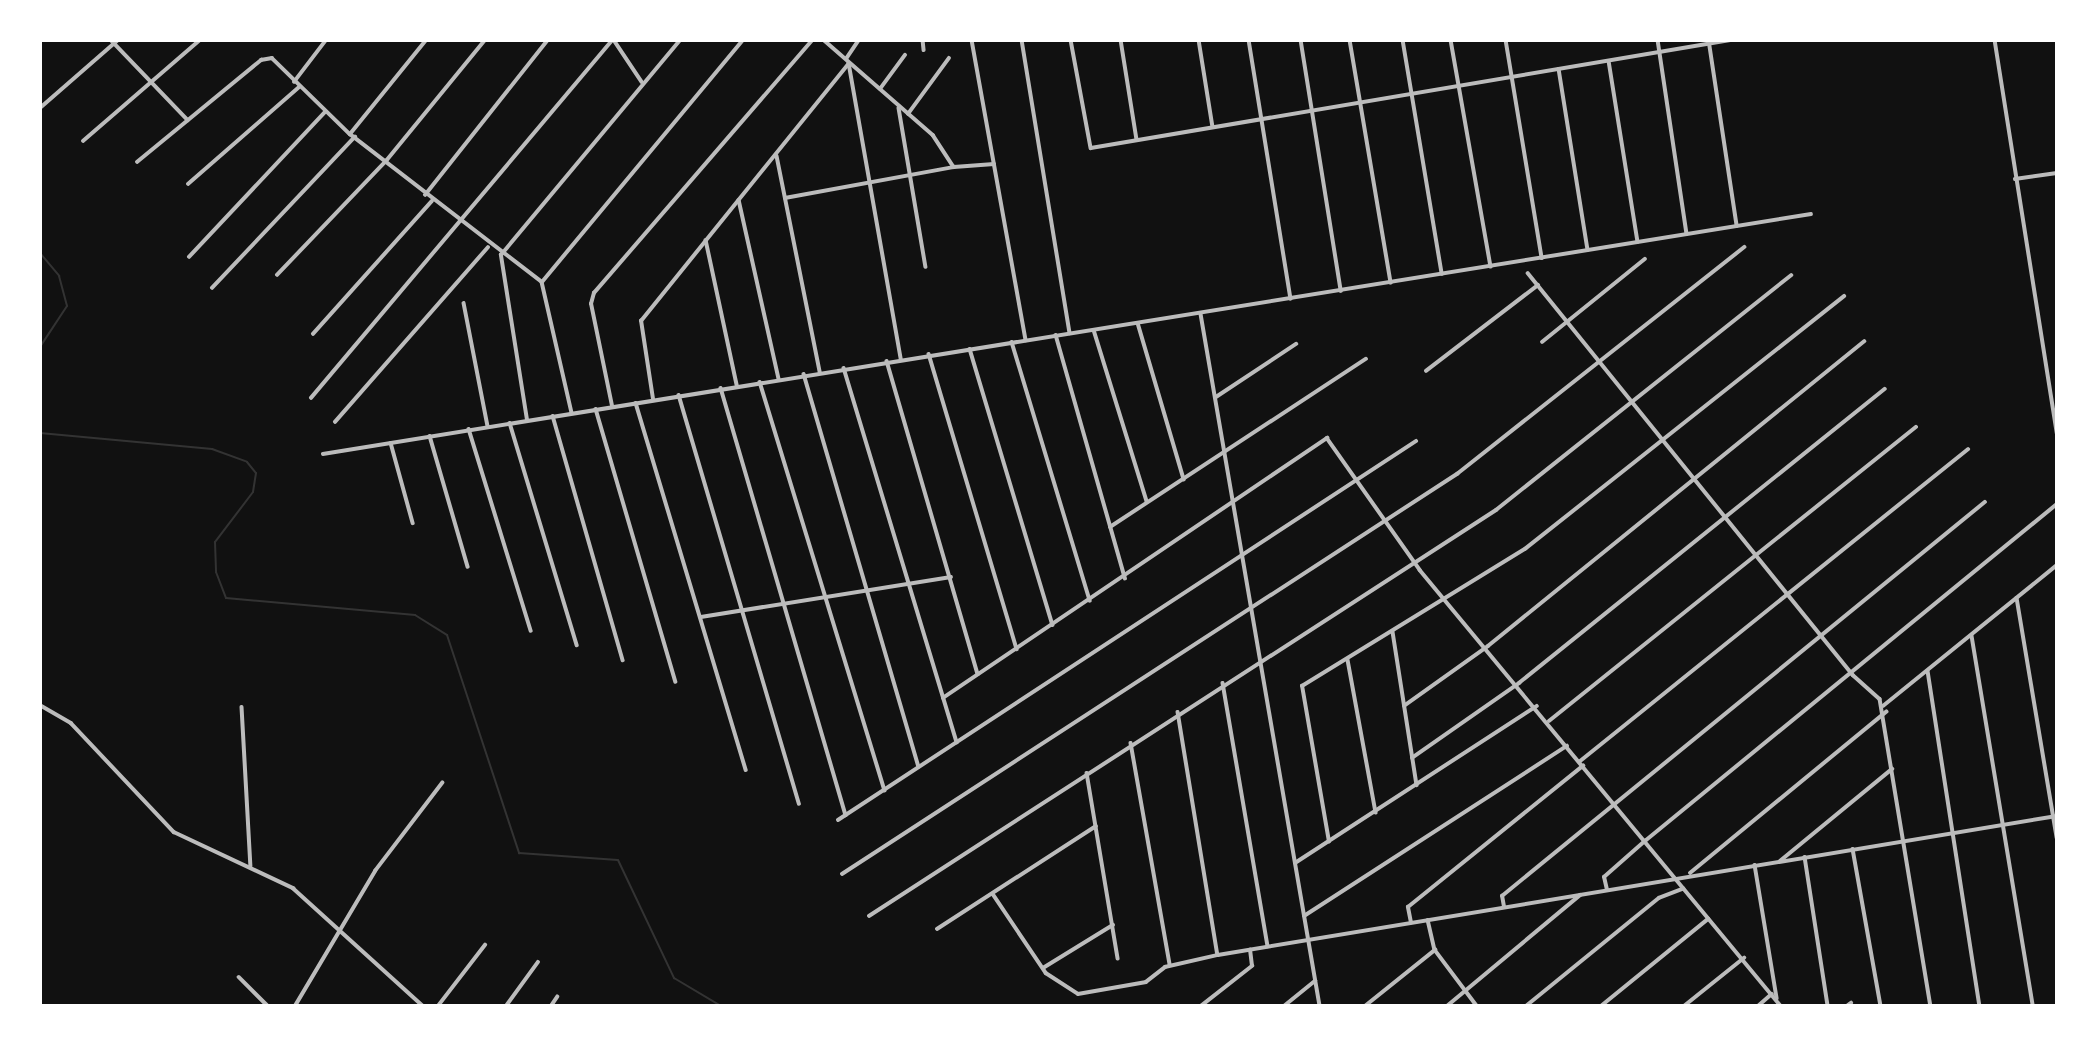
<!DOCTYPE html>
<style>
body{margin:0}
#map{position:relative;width:2097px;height:1046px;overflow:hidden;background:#111;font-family:Cabin,sans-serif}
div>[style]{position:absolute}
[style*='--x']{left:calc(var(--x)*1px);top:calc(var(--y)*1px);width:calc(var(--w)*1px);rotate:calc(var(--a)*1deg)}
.stream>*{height:2px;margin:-1px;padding:0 1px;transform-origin:1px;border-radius:1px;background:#333}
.minor>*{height:3.5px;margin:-1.75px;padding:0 1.75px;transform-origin:1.75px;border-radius:1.75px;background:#bcbcbc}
span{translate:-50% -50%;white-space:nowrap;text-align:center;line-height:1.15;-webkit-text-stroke:7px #fff;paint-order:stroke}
.frame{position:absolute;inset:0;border:42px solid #fff;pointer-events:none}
</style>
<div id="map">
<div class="stream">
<div style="--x:40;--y:253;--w:30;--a:50"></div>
<div style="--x:59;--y:276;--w:31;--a:75"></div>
<div style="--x:67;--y:306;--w:49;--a:123.4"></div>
<div style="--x:40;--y:433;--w:173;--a:5.3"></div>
<div style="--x:212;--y:449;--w:37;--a:20"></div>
<div style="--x:247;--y:462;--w:14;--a:51"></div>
<div style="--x:256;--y:473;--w:19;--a:99"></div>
<div style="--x:253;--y:492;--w:63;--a:127.2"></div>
<div style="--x:215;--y:542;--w:30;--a:88"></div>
<div style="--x:216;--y:572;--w:28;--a:69"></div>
<div style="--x:226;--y:598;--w:190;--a:5.1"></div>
<div style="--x:415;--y:615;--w:38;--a:32"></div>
<div style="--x:447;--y:635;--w:230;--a:71.7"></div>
<div style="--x:519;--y:853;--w:99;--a:4"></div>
<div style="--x:618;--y:860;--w:131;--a:64.6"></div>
<div style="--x:674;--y:978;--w:55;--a:30.8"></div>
</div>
<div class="minor">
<div style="--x:111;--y:40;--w:111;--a:46.1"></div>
<div style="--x:614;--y:40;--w:50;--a:56.3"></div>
<div style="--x:824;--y:40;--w:145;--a:41.1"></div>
<div style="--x:933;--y:135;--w:38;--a:57"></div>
<div style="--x:954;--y:167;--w:40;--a:-4.3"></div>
<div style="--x:923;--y:40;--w:10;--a:84"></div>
<div style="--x:972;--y:40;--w:305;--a:79.8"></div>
<div style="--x:1022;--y:40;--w:297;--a:80.7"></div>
<div style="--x:1071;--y:40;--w:110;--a:79.5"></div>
<div style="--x:1091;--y:148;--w:648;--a:-9.59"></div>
<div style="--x:1121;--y:40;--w:101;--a:80.9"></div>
<div style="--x:1199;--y:40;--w:88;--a:80.9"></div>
<div style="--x:1249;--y:40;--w:262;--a:80.8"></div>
<div style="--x:1301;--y:40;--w:254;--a:80.9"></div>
<div style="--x:1350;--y:40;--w:246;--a:80.4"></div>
<div style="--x:1403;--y:40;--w:237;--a:80.5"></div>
<div style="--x:1451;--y:40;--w:230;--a:80"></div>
<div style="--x:1506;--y:40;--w:221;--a:80.6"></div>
<div style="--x:1658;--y:40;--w:196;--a:81.5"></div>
<div style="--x:1709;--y:40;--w:188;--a:81.4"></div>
<div style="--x:1995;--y:40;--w:398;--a:81"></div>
<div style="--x:846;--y:59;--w:23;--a:-56"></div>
<div style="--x:1609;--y:61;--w:183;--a:80.9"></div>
<div style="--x:849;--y:63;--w:300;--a:80"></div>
<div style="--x:1559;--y:69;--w:183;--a:80.9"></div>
<div style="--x:294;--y:82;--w:53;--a:-52.7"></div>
<div style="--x:880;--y:89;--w:42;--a:-53.7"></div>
<div style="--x:40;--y:108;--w:103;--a:-41.1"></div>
<div style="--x:899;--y:108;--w:161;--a:80.4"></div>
<div style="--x:908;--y:114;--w:69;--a:-53.8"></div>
<div style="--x:350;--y:134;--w:121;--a:-51"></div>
<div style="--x:83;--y:141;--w:155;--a:-40.8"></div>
<div style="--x:777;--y:156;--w:220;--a:78.7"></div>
<div style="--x:137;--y:162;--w:161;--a:-39.4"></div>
<div style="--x:261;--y:60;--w:11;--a:-10"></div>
<div style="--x:272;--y:58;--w:109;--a:44.3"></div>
<div style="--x:350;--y:134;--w:242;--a:37.6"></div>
<div style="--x:542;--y:282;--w:134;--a:77.1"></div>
<div style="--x:2015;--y:179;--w:42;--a:-8.1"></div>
<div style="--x:188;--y:184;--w:147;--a:-41.1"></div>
<div style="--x:425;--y:195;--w:198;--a:-51.6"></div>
<div style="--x:785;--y:198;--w:172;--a:-10.4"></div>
<div style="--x:739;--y:200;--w:183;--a:77.4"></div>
<div style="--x:706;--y:240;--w:148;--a:77.9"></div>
<div style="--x:189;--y:257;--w:199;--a:-46.8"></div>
<div style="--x:1528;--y:273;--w:517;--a:51.05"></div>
<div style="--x:1853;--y:675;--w:36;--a:42"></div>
<div style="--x:1880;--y:699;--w:311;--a:80.6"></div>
<div style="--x:277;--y:275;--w:158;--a:-46.3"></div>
<div style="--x:386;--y:161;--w:156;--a:-50.7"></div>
<div style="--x:542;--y:282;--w:315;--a:-50.3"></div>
<div style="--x:212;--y:288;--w:208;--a:-46.6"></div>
<div style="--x:464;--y:303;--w:125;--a:79"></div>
<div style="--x:1201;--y:314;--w:702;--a:80.24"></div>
<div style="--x:1138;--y:323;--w:163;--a:73.6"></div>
<div style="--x:1094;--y:330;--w:179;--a:72.8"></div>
<div style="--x:313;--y:334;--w:178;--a:-48.2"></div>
<div style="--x:1056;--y:335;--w:253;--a:74.1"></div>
<div style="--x:1012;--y:342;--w:270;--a:73.2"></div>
<div style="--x:1542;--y:342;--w:132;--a:-38.9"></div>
<div style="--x:970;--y:349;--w:288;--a:73.3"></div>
<div style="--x:929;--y:354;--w:308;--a:73.4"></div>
<div style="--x:887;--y:361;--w:326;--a:73.8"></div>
<div style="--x:844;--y:368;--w:391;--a:73.2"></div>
<div style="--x:1426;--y:371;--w:141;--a:-37.5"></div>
<div style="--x:804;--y:374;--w:409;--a:73.7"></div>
<div style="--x:760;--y:382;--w:427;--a:73"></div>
<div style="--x:721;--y:388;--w:445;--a:73.7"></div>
<div style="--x:679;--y:395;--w:426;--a:73.6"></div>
<div style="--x:1216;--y:397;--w:96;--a:-33.5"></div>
<div style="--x:311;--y:398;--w:468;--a:-49.9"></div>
<div style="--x:653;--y:399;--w:79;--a:-98.7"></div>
<div style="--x:641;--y:321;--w:331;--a:-51.1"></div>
<div style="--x:636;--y:403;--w:383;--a:73.3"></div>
<div style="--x:612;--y:406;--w:104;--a:-101.6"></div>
<div style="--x:591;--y:304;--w:11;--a:-75"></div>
<div style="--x:594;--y:293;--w:334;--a:-49.2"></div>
<div style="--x:596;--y:409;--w:284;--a:73.7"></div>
<div style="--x:553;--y:416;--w:254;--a:74"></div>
<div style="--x:527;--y:420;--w:167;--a:-99"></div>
<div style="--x:501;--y:255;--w:280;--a:-50.2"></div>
<div style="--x:335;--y:422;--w:232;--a:-48.8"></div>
<div style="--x:510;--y:423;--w:232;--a:73.2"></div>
<div style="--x:469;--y:429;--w:211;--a:72.9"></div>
<div style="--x:430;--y:436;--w:136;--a:73.8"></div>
<div style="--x:391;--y:443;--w:83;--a:74.6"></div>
<div style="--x:323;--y:454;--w:1507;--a:-9.16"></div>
<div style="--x:1110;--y:527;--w:306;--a:-33.3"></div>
<div style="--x:2017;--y:598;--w:243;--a:80.5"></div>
<div style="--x:701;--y:617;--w:253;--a:-9.1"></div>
<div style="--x:1393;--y:632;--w:155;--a:81.1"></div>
<div style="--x:1972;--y:636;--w:375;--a:80.6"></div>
<div style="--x:1348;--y:660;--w:155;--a:79.6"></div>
<div style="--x:1928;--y:671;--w:339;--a:81.2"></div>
<div style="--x:1223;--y:683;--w:267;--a:80.3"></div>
<div style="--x:943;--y:698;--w:464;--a:-34.1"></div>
<div style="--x:1327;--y:438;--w:161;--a:54.8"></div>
<div style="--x:1420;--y:570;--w:566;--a:50.38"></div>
<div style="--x:40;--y:705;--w:36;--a:30"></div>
<div style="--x:71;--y:723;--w:150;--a:46.6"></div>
<div style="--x:174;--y:832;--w:132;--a:25.2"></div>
<div style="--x:293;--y:888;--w:176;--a:42.2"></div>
<div style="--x:1404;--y:706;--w:103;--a:-35.5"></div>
<div style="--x:1488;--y:646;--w:484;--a:-39"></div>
<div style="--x:1883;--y:706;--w:224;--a:-39"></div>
<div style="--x:242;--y:707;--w:159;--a:86.8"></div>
<div style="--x:1178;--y:712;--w:246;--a:80.7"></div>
<div style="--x:1549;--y:721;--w:470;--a:-38.7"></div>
<div style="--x:1131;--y:743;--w:225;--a:80"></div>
<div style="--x:1412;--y:758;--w:131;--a:-35"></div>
<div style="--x:1519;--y:683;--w:469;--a:-38.8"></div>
<div style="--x:1579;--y:762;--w:499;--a:-38.8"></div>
<div style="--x:1087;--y:773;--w:188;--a:80.5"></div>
<div style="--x:838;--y:820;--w:691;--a:-33.25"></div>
<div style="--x:1329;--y:842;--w:158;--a:-99.8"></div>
<div style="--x:1302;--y:686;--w:262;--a:-31.6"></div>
<div style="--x:1525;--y:549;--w:407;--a:-38.4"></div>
<div style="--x:1853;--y:849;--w:159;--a:79.9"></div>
<div style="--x:1805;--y:857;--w:151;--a:81.2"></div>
<div style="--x:1780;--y:861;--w:145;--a:-39.4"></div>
<div style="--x:1295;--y:863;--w:288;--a:-33"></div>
<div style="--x:1755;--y:865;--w:135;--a:80.6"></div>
<div style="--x:1690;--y:873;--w:254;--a:-39.4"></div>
<div style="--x:842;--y:874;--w:734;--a:-33.04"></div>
<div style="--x:1457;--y:474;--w:366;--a:-38.3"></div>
<div style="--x:1607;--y:890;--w:13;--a:-103"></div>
<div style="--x:1604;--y:877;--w:55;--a:-41.3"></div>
<div style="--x:1645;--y:841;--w:532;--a:-39.28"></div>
<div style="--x:993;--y:894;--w:95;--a:56.1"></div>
<div style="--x:1046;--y:973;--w:38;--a:33"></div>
<div style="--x:1078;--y:994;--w:69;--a:-10"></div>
<div style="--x:1146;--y:982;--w:24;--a:-38"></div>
<div style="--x:1165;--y:967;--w:54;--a:-12.8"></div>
<div style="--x:1218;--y:955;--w:850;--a:-9.41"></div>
<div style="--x:1504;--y:907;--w:11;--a:-100"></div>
<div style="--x:1502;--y:896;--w:623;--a:-39.21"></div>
<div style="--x:869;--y:916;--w:747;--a:-32.92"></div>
<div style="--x:1496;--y:510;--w:377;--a:-38.5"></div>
<div style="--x:1304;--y:916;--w:313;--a:-32.9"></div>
<div style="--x:1428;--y:920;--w:31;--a:77"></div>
<div style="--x:1435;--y:950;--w:70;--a:53.1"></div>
<div style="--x:1411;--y:923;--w:16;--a:-101"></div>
<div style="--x:1408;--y:907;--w:225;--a:-38.9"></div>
<div style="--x:937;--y:929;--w:189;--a:-32.9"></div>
<div style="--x:1043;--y:968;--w:82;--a:-31.6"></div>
<div style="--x:239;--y:977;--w:41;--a:45"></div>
<div style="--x:295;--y:1006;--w:157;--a:-59.3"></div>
<div style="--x:375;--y:871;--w:111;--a:-52.7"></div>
<div style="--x:438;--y:1006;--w:77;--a:-52.4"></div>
<div style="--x:506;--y:1006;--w:54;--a:-54"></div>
<div style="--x:551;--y:1006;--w:11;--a:-56"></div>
<div style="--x:1201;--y:1006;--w:65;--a:-38.1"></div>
<div style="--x:1252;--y:966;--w:16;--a:-97"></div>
<div style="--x:1284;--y:1006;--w:40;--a:-39"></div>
<div style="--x:1365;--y:1006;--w:90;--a:-38.7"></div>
<div style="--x:1447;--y:1006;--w:173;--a:-39.8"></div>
<div style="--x:1526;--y:1006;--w:171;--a:-39.1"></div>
<div style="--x:1659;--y:898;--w:26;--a:-21"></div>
<div style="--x:1601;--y:1006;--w:138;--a:-39.1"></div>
<div style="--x:1684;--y:1006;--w:77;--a:-38.7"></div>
<div style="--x:1758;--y:1006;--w:18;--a:-41"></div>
<div style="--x:1847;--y:1006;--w:5;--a:-37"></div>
</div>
<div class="frame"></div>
</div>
